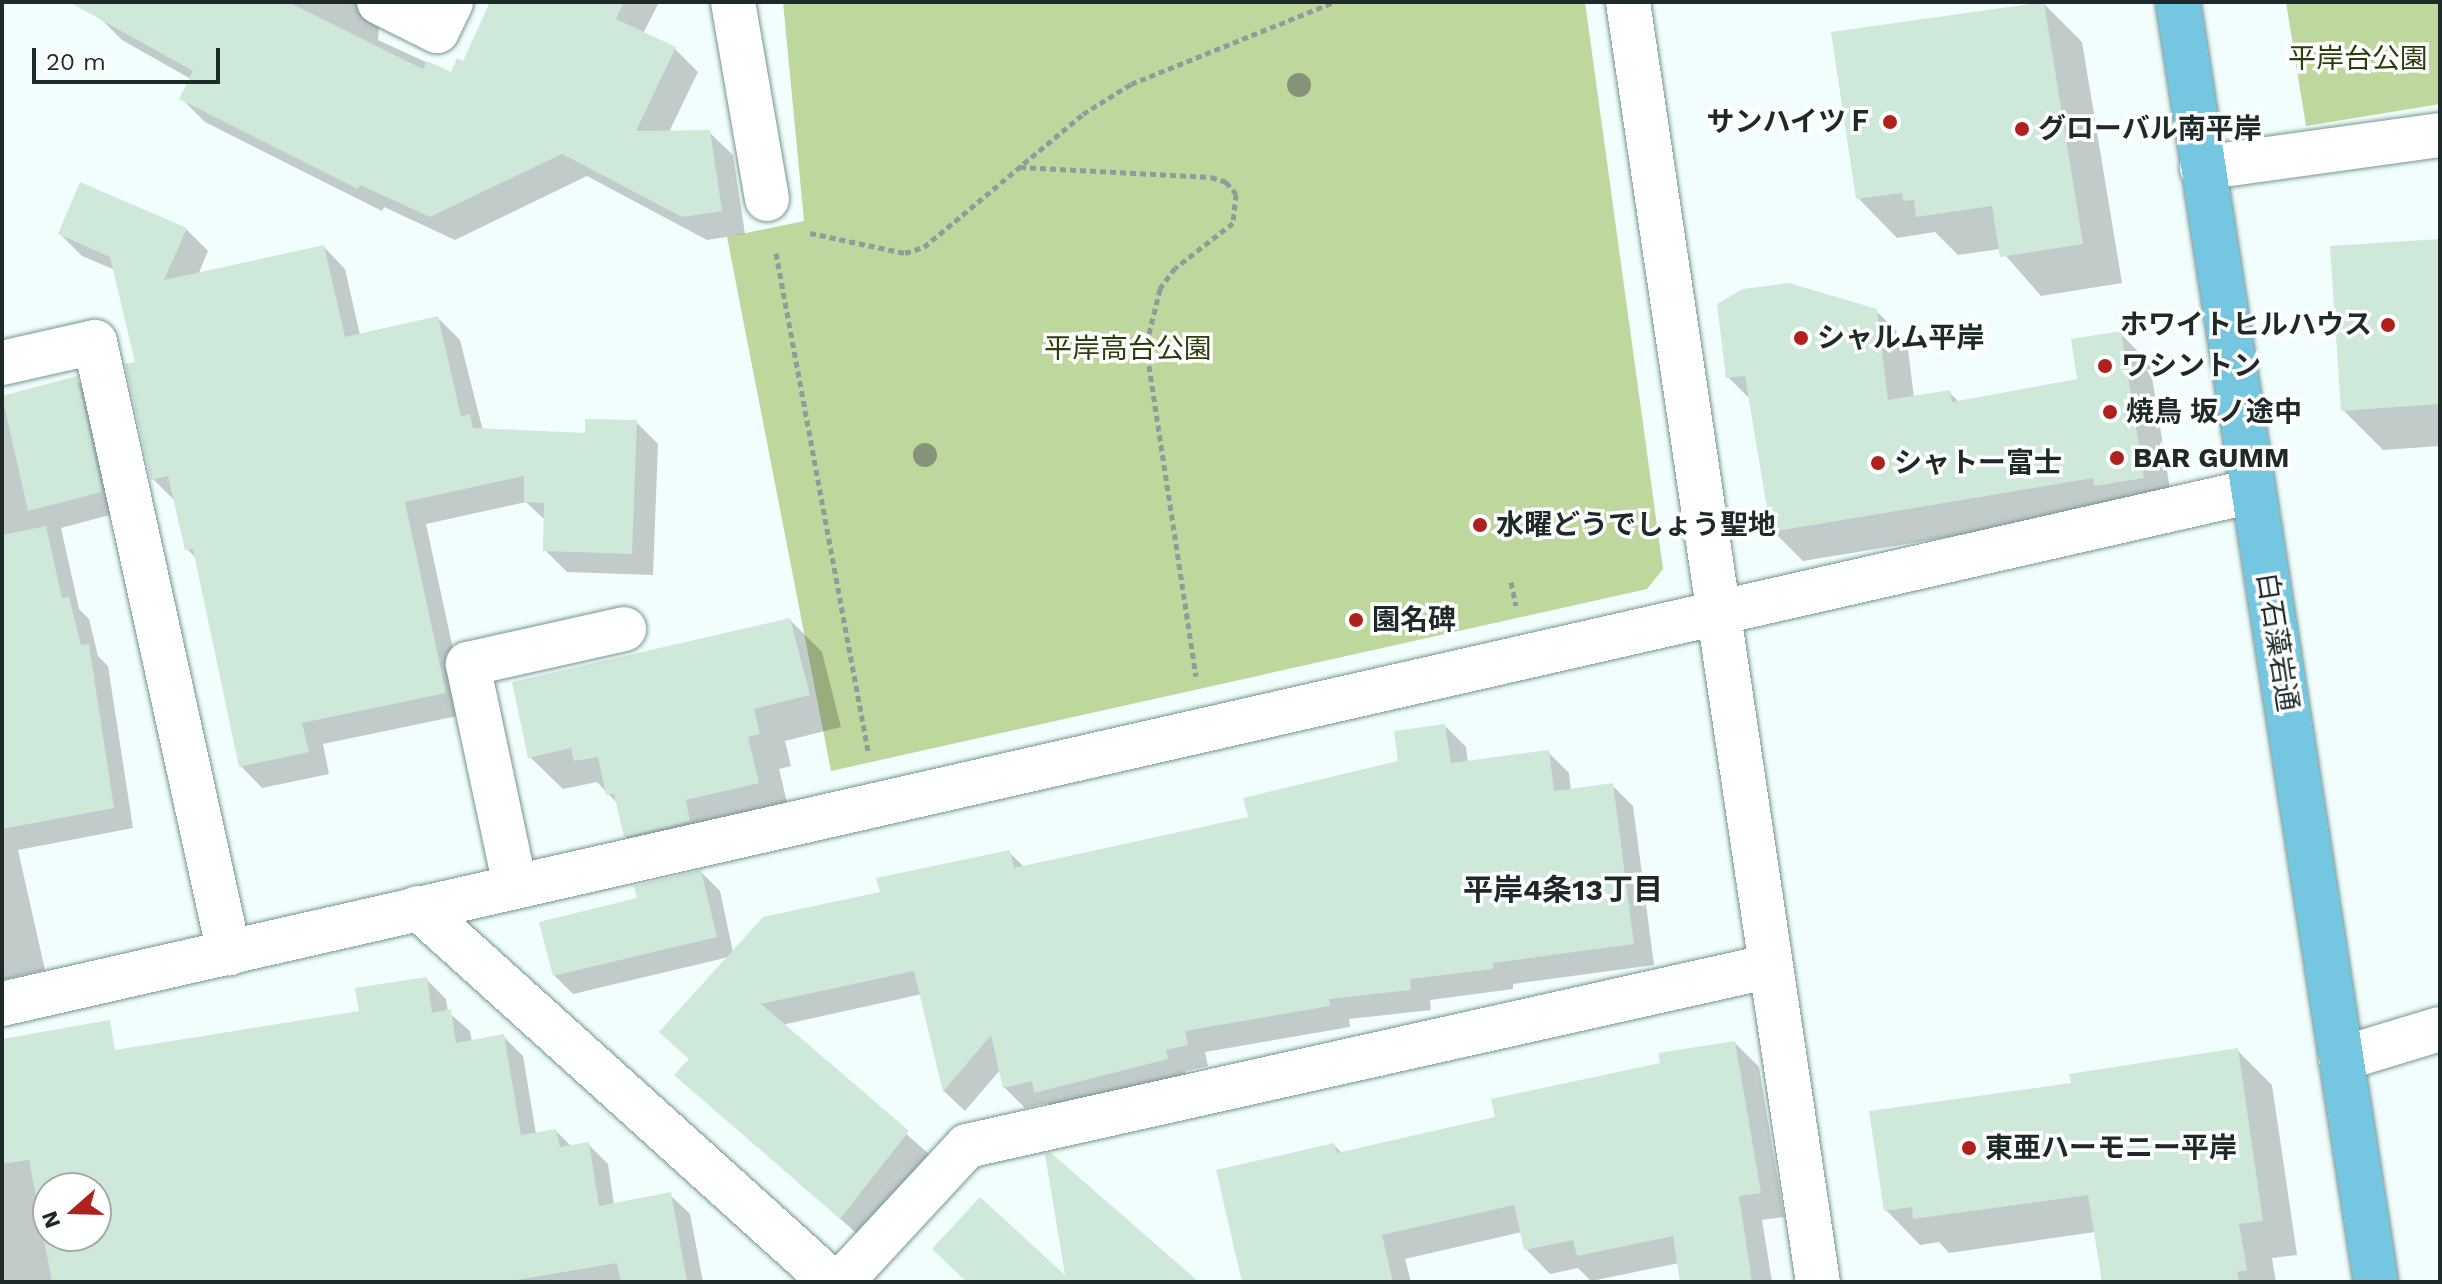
<!DOCTYPE html>
<meta charset="utf-8">
<style>
body{margin:0}
#map{position:relative;width:2442px;height:1284px;overflow:hidden;background:#f1fefd;font-family:"Work Sans","Noto Sans JP",sans-serif}
div>[style]{position:absolute}
[style*='--x']{left:calc(var(--x)*1px);top:calc(var(--y)*1px);width:calc(var(--w)*1px);rotate:calc(var(--a)*1deg)}
.green>*{inset:0;background:#bed79d}
.shadow>*{inset:0;background:#0003}
.building>*{inset:0;background:#cee8d9}
.path>*{height:5px;margin-top:-2.5px;transform-origin:0;background:repeating-linear-gradient(90deg,#909c9c 0 6px,transparent 0 10px)}
.roads{filter:drop-shadow(0 0 2px #769593) drop-shadow(0 0 2px #769593)}
.minor>*{height:44px;margin:-22px;padding:0 22px;transform-origin:22px;border-radius:22px;background:#fff}
.major>*{height:44px;margin:-22px;padding:0 22px;transform-origin:22px;border-radius:22px;background:#75c7e1}
.trees>*{width:24px;height:24px;margin:-12px;border-radius:50%;background:#859479}
.dots>*{width:22px;height:22px;translate:-50% -50%;box-sizing:border-box;border:4px solid #fff;border-radius:50%}
span{translate:-50% -50%;white-space:nowrap;text-align:center;line-height:1.15;-webkit-text-stroke:7px #fff;paint-order:stroke}
.park-label{font-size:28px;color:#2d3e0d}
.poi-label{font-size:28px;color:#1e2a2a;font-weight:700}
.right{translate:-100% -50%;text-align:right}
.left{translate:0 -50%;text-align:left}
.street-label{font-size:28px;color:#1e2a2a}
.neighbourhood-label{font-size:30px;color:#1e2a2a;font-weight:700}
.frame{position:absolute;inset:0;border:4px solid #1e2a2a;pointer-events:none}
.north{position:absolute;left:32px;top:1172px;width:80px;height:80px;box-sizing:border-box;background:#fff;border:2px solid #a5aaaa;border-radius:50%;rotate:250deg;font-size:22px;font-weight:700;line-height:32px;text-align:center;color:#1e2a2a}
.north::after{content:'';display:block;margin:auto;width:28px;height:36px;background:#b0201d;clip-path:polygon(50% 0,100% 100%,50% 72%,0 100%)}
.scale{position:absolute;left:32px;top:48px;width:188px;height:36px;box-sizing:border-box;border:4px solid #1e2a2a;border-top:0;padding-left:10px;font-size:24px;line-height:28px;white-space:nowrap;color:#1e2a2a;-webkit-text-stroke:6px #fff;paint-order:stroke}
</style>
<div id="map">
<div class="green">
<div style="clip-path:polygon(783px 2px,1585px 2px,1663px 569px,1647px 589px,831px 771px,727px 237px,804px 221px)"></div>
<div style="clip-path:polygon(2286px 2px,2440px 2px,2440px 104px,2306px 126px)"></div>
</div>
<div class="shadow">
<div style="clip-path:polygon(107px 2px,396px 2px,380px 14px,378px 40px,452px 74px,464px 63px,495px 2px,659px 2px,643px 34px,675px 49px,698px 72px,669px 132px,709px 132px,733px 155px,745px 234px,707px 240px,587px 176px,455px 240px,384px 207px,382px 211px,205px 122px,182px 99px,191px 79px,122px 40px,99px 17px)"></div>
<div style="clip-path:polygon(2043px 3px,2082px 42px,2122px 283px,2041px 296px,2000px 249px,1958px 255px,1935px 232px,1897px 238px,1858px 198px)"></div>
<div style="clip-path:polygon(186px 229px,208px 251px,198px 275px,324px 247px,345px 269px,360px 335px,438px 318px,460px 340px,483px 431px,587px 435px,636px 422px,658px 444px,653px 575px,567px 572px,545px 550px,546px 521px,526px 502px,426px 524px,467px 714px,323px 744px,329px 774px,262px 788px,241px 766px,198px 560px,187px 549px,175px 501px,153px 479px,137px 363px,115px 270px,82px 256px,60px 234px)"></div>
<div style="clip-path:polygon(2440px 241px,2440px 446px,2383px 450px,2343px 410px)"></div>
<div style="clip-path:polygon(1876px 311px,1907px 341px,1914px 398px,1949px 392px,1959px 402px,2079px 381px,2120px 333px,2150px 364px,2173px 508px,2120px 509px,1803px 561px,1773px 531px,1752px 401px,1728px 377px)"></div>
<div style="clip-path:polygon(76px 379px,97px 399px,121px 512px,61px 528px,79px 609px,89px 619px,98px 656px,108px 666px,133px 828px,18px 850px,45px 970px,2px 980px,2px 398px)"></div>
<div style="clip-path:polygon(790px 620px,822px 652px,841px 727px,785px 741px,791px 766px,779px 769px,790px 815px,658px 868px,625px 836px,619px 805px,597px 782px,563px 789px,530px 757px)"></div>
<div style="clip-path:polygon(1445px 726px,1466px 747px,1468px 763px,1548px 752px,1569px 773px,1571px 791px,1612px 785px,1633px 806px,1654px 965px,1513px 984px,1513px 989px,1430px 1000px,1431px 1010px,1349px 1019px,1350px 1027px,1205px 1052px,1208px 1066px,1185px 1071px,1188px 1080px,1057px 1113px,1047px 1103px,1025px 1108px,1004px 1087px,1001px 1069px,965px 1111px,944px 1091px,922px 994px,782px 1025px,929px 1154px,862px 1238px,677px 1075px,691px 1060px,729px 957px,573px 994px,554px 975px,639px 900px,701px 872px,720px 891px,733px 952px,882px 894px,1009px 852px,1025px 868px,1250px 818px,1400px 762px)"></div>
<div style="clip-path:polygon(evenodd,426px 979px,446px 999px,448px 1012px,470px 1031px,472px 1042px,504px 1037px,523px 1056px,536px 1134px,556px 1131px,572px 1147px,588px 1144px,608px 1164px,614px 1205px,670px 1195px,690px 1214px,703px 1282px,2px 1282px,2px 1073px,361px 1012px,426px 979px,48px 1188px,96px 1188px,96px 1236px,48px 1236px,48px 1188px)"></div>
<div style="clip-path:polygon(1735px 1043px,1759px 1067px,1784px 1217px,1762px 1220px,1772px 1282px,1682px 1282px,1679px 1263px,1591px 1281px,1578px 1268px,1550px 1274px,1526px 1249px,1522px 1232px,1405px 1259px,1411px 1282px,1244px 1282px,1334px 1145px,1343px 1154px,1497px 1118px)"></div>
<div style="clip-path:polygon(2237px 1050px,2272px 1085px,2297px 1255px,2272px 1258px,2276px 1282px,2102px 1282px,2095px 1232px,1949px 1253px,1939px 1242px,1920px 1245px,1886px 1210px,2073px 1084px)"></div>
</div>
<div class="building">
<div style="clip-path:polygon(69px 2px,288px 2px,423px 69px,427px 61px,451px 72px,457px 58px,463px 61px,490px 2px,624px 2px,616px 19px,676px 47px,636px 131px,710px 130px,722px 211px,682px 217px,562px 154px,430px 217px,360px 185px,358px 189px,179px 99px,193px 71px)"></div>
<div style="clip-path:polygon(2044px 2px,2083px 244px,2000px 257px,1992px 206px,1916px 217px,1914px 200px,1903px 201px,1902px 193px,1856px 199px,1831px 32px)"></div>
<div style="clip-path:polygon(80px 182px,187px 228px,164px 280px,324px 245px,345px 337px,438px 316px,461px 416px,470px 414px,473px 428px,585px 433px,585px 419px,637px 420px,632px 554px,543px 551px,544px 503px,524px 502px,524px 476px,405px 502px,446px 693px,302px 723px,309px 752px,239px 767px,193px 549px,185px 550px,168px 476px,151px 480px,125px 364px,135px 362px,110px 257px,58px 234px)"></div>
<div style="clip-path:polygon(2440px 239px,2440px 404px,2341px 411px,2330px 246px)"></div>
<div style="clip-path:polygon(1789px 283px,1877px 309px,1888px 400px,1950px 390px,1952px 402px,2077px 379px,2071px 339px,2121px 331px,2144px 478px,2094px 486px,2093px 478px,1771px 532px,1745px 376px,1726px 378px,1717px 304px,1743px 289px)"></div>
<div style="clip-path:polygon(77px 376px,102px 492px,28px 511px,2px 396px)"></div>
<div style="clip-path:polygon(46px 526px,62px 598px,69px 597px,81px 645px,89px 644px,114px 808px,2px 829px,2px 535px)"></div>
<div style="clip-path:polygon(790px 618px,810px 695px,754px 709px,760px 734px,748px 737px,759px 783px,686px 800px,690px 821px,624px 837px,614px 794px,606px 795px,598px 757px,574px 761px,571px 748px,528px 758px,512px 682px)"></div>
<div style="clip-path:polygon(1445px 724px,1451px 763px,1549px 750px,1554px 791px,1613px 783px,1634px 944px,1493px 963px,1493px 969px,1410px 979px,1411px 990px,1329px 999px,1330px 1006px,1185px 1031px,1188px 1045px,1166px 1050px,1168px 1059px,1034px 1093px,1032px 1081px,1003px 1088px,991px 1035px,943px 1092px,914px 971px,761px 1004px,909px 1131px,840px 1219px,674px 1075px,689px 1059px,659px 1032px,763px 917px,880px 892px,876px 878px,1010px 850px,1014px 868px,1248px 817px,1243px 798px,1398px 761px,1394px 731px)"></div>
<div style="clip-path:polygon(701px 870px,717px 937px,553px 976px,539px 922px,637px 898px,634px 886px)"></div>
<div style="clip-path:polygon(evenodd,427px 977px,432px 1013px,451px 1009px,456px 1043px,504px 1034px,521px 1135px,556px 1129px,560px 1147px,589px 1142px,599px 1206px,671px 1192px,687px 1282px,621px 1282px,617px 1263px,505px 1282px,52px 1282px,29px 1160px,2px 1164px,2px 1039px,110px 1020px,115px 1050px,359px 1011px,355px 988px,427px 977px,48px 1188px,96px 1188px,96px 1236px,48px 1236px,48px 1188px)"></div>
<div style="clip-path:polygon(1735px 1041px,1761px 1193px,1739px 1196px,1752px 1282px,1680px 1282px,1673px 1236px,1577px 1256px,1573px 1240px,1524px 1250px,1514px 1205px,1382px 1235px,1393px 1282px,1242px 1282px,1216px 1170px,1334px 1143px,1337px 1153px,1495px 1117px,1491px 1099px,1660px 1063px,1658px 1053px)"></div>
<div style="clip-path:polygon(2238px 1048px,2263px 1221px,2239px 1224px,2247px 1270px,2237px 1272px,2239px 1282px,2102px 1282px,2088px 1195px,1913px 1219px,1912px 1207px,1884px 1211px,1869px 1111px,2071px 1083px,2069px 1074px)"></div>
<div style="clip-path:polygon(1051px 1153px,1199px 1282px,967px 1282px,932px 1249px,980px 1197px,1065px 1275px,1045px 1154px)"></div>
</div>
<div class="path">
<div style="--x:1020;--y:167;--w:191;--a:3"></div>
<div style="--x:1211;--y:177;--w:16;--a:18"></div>
<div style="--x:1226;--y:182;--w:16;--a:50"></div>
<div style="--x:1236;--y:194;--w:29;--a:96"></div>
<div style="--x:1233;--y:223;--w:73;--a:142.2"></div>
<div style="--x:1175;--y:268;--w:26;--a:126"></div>
<div style="--x:1160;--y:289;--w:59;--a:103.8"></div>
<div style="--x:1146;--y:346;--w:334;--a:81.4"></div>
<div style="--x:810;--y:233;--w:97;--a:11.9"></div>
<div style="--x:905;--y:253;--w:20;--a:-18"></div>
<div style="--x:924;--y:247;--w:207;--a:-39.9"></div>
<div style="--x:1083;--y:114;--w:57;--a:-32"></div>
<div style="--x:1131;--y:84;--w:219;--a:-22"></div>
<div style="--x:776;--y:253;--w:506;--a:79.53"></div>
<div style="--x:1511;--y:582;--w:24;--a:78"></div>
</div>
<div class="roads">
<div class="minor">
<div style="--x:379;--y:2;--w:65;--a:26.6"></div>
<div style="--x:437;--y:31;--w:32;--a:-64"></div>
<div style="--x:733;--y:2;--w:200;--a:80.2"></div>
<div style="--x:1628;--y:2;--w:1294;--a:81.56"></div>
<div style="--x:2202;--y:168;--w:240;--a:-7.9"></div>
<div style="--x:2;--y:363;--w:95;--a:-12.7"></div>
<div style="--x:95;--y:342;--w:626;--a:77.63"></div>
<div style="--x:515;--y:886;--w:227;--a:-102"></div>
<div style="--x:468;--y:664;--w:160;--a:-12.6"></div>
<div style="--x:418;--y:908;--w:558;--a:42.09"></div>
<div style="--x:2;--y:1004;--w:2309;--a:-12.84"></div>
<div style="--x:2341;--y:1059;--w:103;--a:-16.9"></div>
<div style="--x:841;--y:1282;--w:185;--a:-47.2"></div>
<div style="--x:967;--y:1146;--w:824;--a:-12.62"></div>
</div>
<div class="major">
<div style="--x:2178;--y:2;--w:1295;--a:81.21"></div>
</div>
</div>
<div class="trees">
<div style="left:1299px;top:85px"></div>
<div style="left:925px;top:455px"></div>
</div>
<div class="dots">
<div style="left:1890px;top:122px;background:#b0201d"></div>
<div style="left:2022px;top:129px;background:#b0201d"></div>
<div style="left:2388px;top:325px;background:#b0201d"></div>
<div style="left:1801px;top:338px;background:#b0201d"></div>
<div style="left:2105px;top:366px;background:#b0201d"></div>
<div style="left:2110px;top:412px;background:#b0201d"></div>
<div style="left:2117px;top:458px;background:#b0201d"></div>
<div style="left:1878px;top:463px;background:#b0201d"></div>
<div style="left:1480px;top:525px;background:#b0201d"></div>
<div style="left:1356px;top:620px;background:#b0201d"></div>
<div style="left:1969px;top:1148px;background:#b0201d"></div>
</div>
<div class="park-label">
<span style="left:2358px;top:59px">平岸台公園</span>
<span style="left:1128px;top:349px">平岸高台公園</span>
</div>
<div class="poi-label">
<span class="right" style="left:1874px;top:122px">サンハイツＦ</span>
<span class="left" style="left:2038px;top:129px">グローバル南平岸</span>
<span class="right" style="left:2372px;top:325px">ホワイトヒルハウス</span>
<span class="left" style="left:1817px;top:338px">シャルム平岸</span>
<span class="left" style="left:2121px;top:366px">ワシントン</span>
<span class="left" style="left:2126px;top:412px">焼鳥 坂ノ途中</span>
<span class="left" style="left:2133px;top:458px">BAR GUMM</span>
<span class="left" style="left:1894px;top:463px">シャトー富士</span>
<span class="left" style="left:1496px;top:525px">水曜どうでしょう聖地</span>
<span class="left" style="left:1372px;top:620px">園名碑</span>
<span class="left" style="left:1985px;top:1148px">東亜ハーモニー平岸</span>
</div>
<div class="street-label">
<span style="left:2277px;top:642px;rotate:81deg">白石藻岩通</span>
</div>
<div class="neighbourhood-label">
<span style="left:1563px;top:890px">平岸4条13丁目</span>
</div>
<div class="frame"></div>
<div class="north">N</div>
<div class="scale">20 m</div>
</div>
